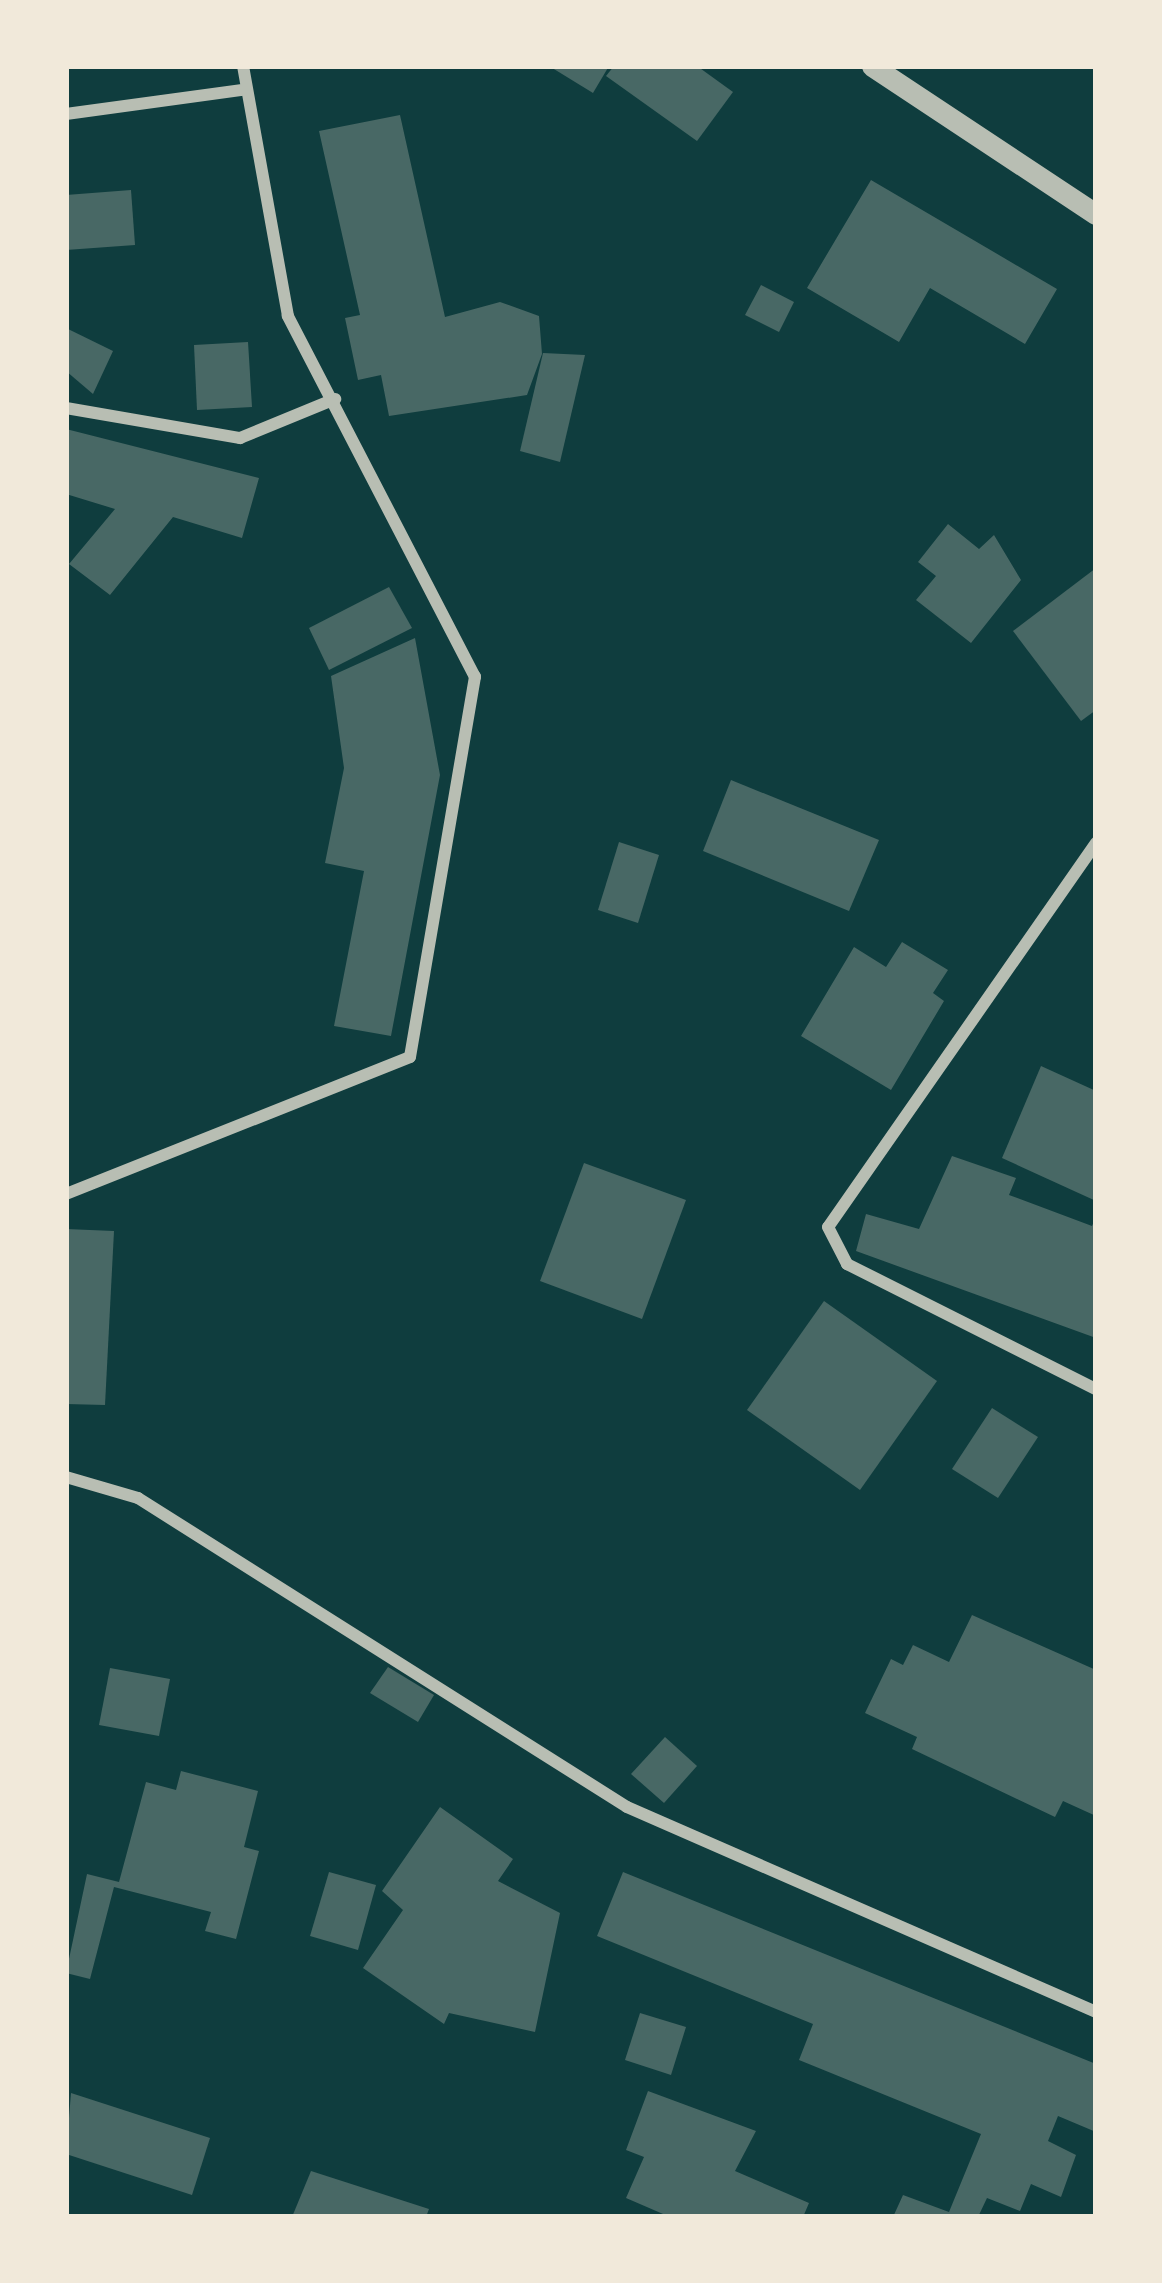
<!DOCTYPE html>
<style>
body{margin:0}
#map{position:relative;width:1162px;height:2283px;overflow:hidden;background:#0f3d3e;font-family:"PT Sans",sans-serif}
div>[style]{position:absolute}
[style*='--x']{left:calc(var(--x)*1px);top:calc(var(--y)*1px);width:calc(var(--w)*1px);rotate:calc(var(--a)*1deg)}
.building>*{inset:0;background:#486865}
.minor>*{height:12px;margin:-6px;padding:0 6px;transform-origin:6px;border-radius:6px;background:#b8beb3}
.tertiary>*{height:21px;margin:-10.5px;padding:0 10.5px;transform-origin:10.5px;border-radius:10.5px;background:#b8beb3}
span{translate:-50% -50%;white-space:nowrap;text-align:center;line-height:1.15;-webkit-text-stroke:12px #f1e9da;paint-order:stroke}
.frame{position:absolute;inset:0;border:69px solid #f1e9da;pointer-events:none}
</style>
<div id="map">
<div class="building">
<div style="clip-path:polygon(549px 66px,609px 66px,593px 93px)"></div>
<div style="clip-path:polygon(614px 66px,697px 66px,733px 92px,697px 141px,606px 76px)"></div>
<div style="clip-path:polygon(400px 115px,445px 317px,500px 302px,539px 316px,542px 354px,527px 395px,389px 416px,381px 375px,358px 380px,345px 318px,360px 315px,319px 131px)"></div>
<div style="clip-path:polygon(871px 180px,1057px 289px,1025px 344px,930px 288px,899px 342px,807px 288px)"></div>
<div style="clip-path:polygon(131px 190px,135px 245px,66px 250px,66px 195px)"></div>
<div style="clip-path:polygon(761px 285px,794px 302px,779px 332px,745px 315px)"></div>
<div style="clip-path:polygon(66px 328px,113px 351px,93px 394px,66px 371px)"></div>
<div style="clip-path:polygon(248px 342px,252px 407px,197px 410px,194px 345px)"></div>
<div style="clip-path:polygon(543px 353px,585px 355px,560px 462px,520px 451px)"></div>
<div style="clip-path:polygon(66px 429px,259px 478px,242px 538px,173px 517px,110px 595px,69px 564px,115px 509px,66px 494px)"></div>
<div style="clip-path:polygon(948px 524px,979px 549px,994px 535px,1021px 580px,971px 643px,916px 600px,936px 576px,918px 562px)"></div>
<div style="clip-path:polygon(1096px 568px,1096px 710px,1081px 721px,1013px 631px)"></div>
<div style="clip-path:polygon(389px 587px,412px 628px,329px 670px,309px 628px)"></div>
<div style="clip-path:polygon(415px 638px,440px 775px,391px 1036px,334px 1026px,364px 871px,325px 863px,344px 768px,331px 676px)"></div>
<div style="clip-path:polygon(731px 780px,879px 840px,849px 911px,703px 851px)"></div>
<div style="clip-path:polygon(619px 842px,659px 855px,638px 923px,598px 910px)"></div>
<div style="clip-path:polygon(902px 942px,948px 970px,933px 993px,944px 1001px,891px 1090px,801px 1036px,854px 947px,886px 967px)"></div>
<div style="clip-path:polygon(1041px 1066px,1096px 1091px,1096px 1201px,1002px 1158px)"></div>
<div style="clip-path:polygon(952px 1156px,1016px 1178px,1009px 1195px,1092px 1226px,1096px 1217px,1096px 1338px,856px 1251px,866px 1214px,919px 1229px)"></div>
<div style="clip-path:polygon(584px 1163px,686px 1200px,642px 1319px,540px 1281px)"></div>
<div style="clip-path:polygon(66px 1229px,114px 1231px,105px 1405px,66px 1404px)"></div>
<div style="clip-path:polygon(824px 1301px,937px 1381px,860px 1490px,747px 1410px)"></div>
<div style="clip-path:polygon(992px 1408px,1038px 1437px,998px 1498px,952px 1469px)"></div>
<div style="clip-path:polygon(972px 1615px,1096px 1670px,1096px 1816px,1063px 1801px,1055px 1817px,912px 1749px,917px 1737px,865px 1713px,891px 1659px,903px 1665px,913px 1645px,949px 1662px)"></div>
<div style="clip-path:polygon(388px 1667px,434px 1695px,418px 1722px,370px 1693px)"></div>
<div style="clip-path:polygon(110px 1668px,170px 1679px,159px 1736px,99px 1725px)"></div>
<div style="clip-path:polygon(665px 1737px,697px 1766px,664px 1803px,631px 1774px)"></div>
<div style="clip-path:polygon(181px 1771px,258px 1791px,244px 1847px,259px 1851px,236px 1939px,205px 1931px,211px 1912px,114px 1887px,90px 1979px,66px 1973px,87px 1874px,119px 1882px,146px 1782px,176px 1790px)"></div>
<div style="clip-path:polygon(440px 1807px,513px 1859px,498px 1881px,560px 1913px,535px 2032px,449px 2013px,444px 2024px,363px 1968px,403px 1910px,382px 1891px)"></div>
<div style="clip-path:polygon(329px 1872px,376px 1885px,358px 1950px,310px 1936px)"></div>
<div style="clip-path:polygon(623px 1872px,1096px 2064px,1096px 2132px,1058px 2116px,1048px 2141px,1076px 2155px,1061px 2197px,1031px 2184px,1020px 2211px,987px 2198px,978px 2217px,893px 2217px,903px 2195px,949px 2212px,981px 2134px,799px 2060px,813px 2024px,597px 1936px)"></div>
<div style="clip-path:polygon(640px 2013px,686px 2027px,671px 2075px,625px 2060px)"></div>
<div style="clip-path:polygon(648px 2091px,756px 2131px,735px 2171px,809px 2203px,803px 2217px,670px 2217px,626px 2198px,644px 2157px,626px 2150px)"></div>
<div style="clip-path:polygon(71px 2093px,210px 2138px,192px 2195px,66px 2154px)"></div>
<div style="clip-path:polygon(311px 2171px,429px 2209px,426px 2217px,292px 2217px)"></div>
</div>
<div class="minor">
<div style="--x:66;--y:114;--w:178;--a:-7.8"></div>
<div style="--x:66;--y:408;--w:177;--a:9.8"></div>
<div style="--x:240;--y:438;--w:103;--a:-22.3"></div>
<div style="--x:1096;--y:843;--w:468;--a:124.9"></div>
<div style="--x:828;--y:1227;--w:42;--a:62.8"></div>
<div style="--x:847;--y:1264;--w:279;--a:26.7"></div>
<div style="--x:66;--y:1194;--w:370;--a:-21.7"></div>
<div style="--x:410;--y:1057;--w:386;--a:-80.3"></div>
<div style="--x:475;--y:677;--w:407;--a:-117.4"></div>
<div style="--x:288;--y:316;--w:254;--a:-100.2"></div>
<div style="--x:66;--y:1477;--w:75;--a:16.3"></div>
<div style="--x:138;--y:1498;--w:578;--a:32.29"></div>
<div style="--x:627;--y:1807;--w:512;--a:23.61"></div>
</div>
<div class="tertiary">
<div style="--x:872;--y:66;--w:268;--a:33.5"></div>
</div>
<div class="frame"></div>
</div>
